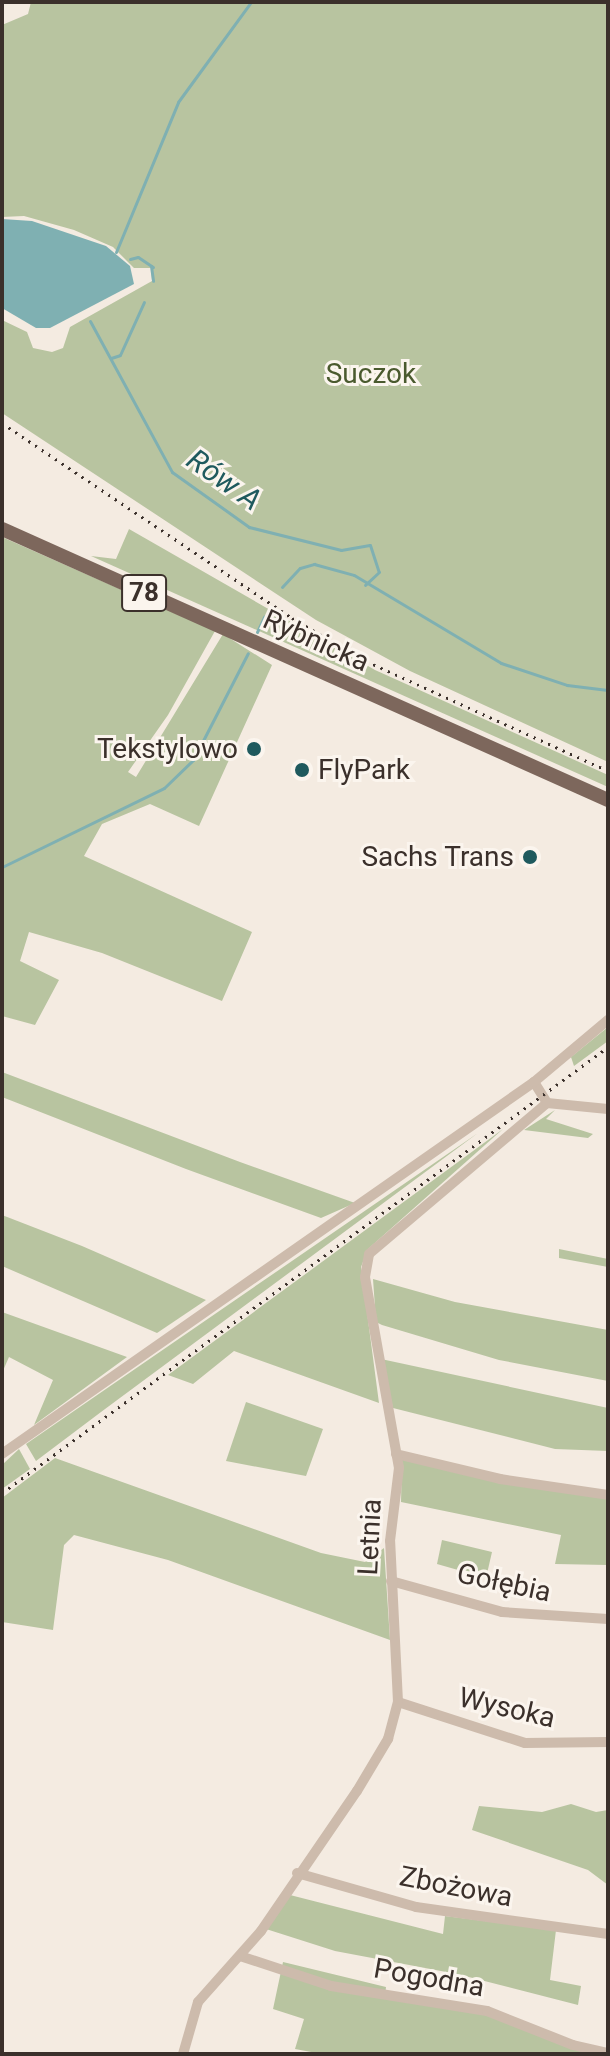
<!DOCTYPE html>
<meta charset="utf-8">
<style>
body{margin:0}
#map{position:relative;width:610px;height:2056px;overflow:hidden;background:#f4ebe1;font-family:Roboto,sans-serif}
div>[style]{position:absolute}
[style*='--x']{left:calc(var(--x)*1px);top:calc(var(--y)*1px);width:calc(var(--w)*1px);rotate:calc(var(--a)*1deg)}
.green>*{inset:0;background:#b8c4a0}
.water>*{inset:0;background:#7fb0b2}
.stream>*{height:3px;margin:-1.5px;padding:0 1.5px;transform-origin:1.5px;border-radius:1.5px;background:#7fb0b2}
.minor>*{height:10px;margin:-5px;padding:0 5px;transform-origin:5px;border-radius:5px;background:#cdbbac}
.major>*{height:14px;margin:-7px;padding:0 7px;transform-origin:7px;border-radius:7px;background:#7d675c}
.rail>*{height:3px;margin-top:-1.5px;transform-origin:0;background:repeating-linear-gradient(90deg,#3b302b 0 2px,transparent 0 8px)}
.dots>*{width:22px;height:22px;translate:-50% -50%;box-sizing:border-box;border:4px solid #fbf5ee;border-radius:50%}
span{translate:-50% -50%;white-space:nowrap;text-align:center;line-height:1.15;-webkit-text-stroke:6px #fbf5ee;paint-order:stroke}
.shield-label span{padding:2px 6px;background:#fbf5ee;border:2px solid;border-radius:6px;-webkit-text-stroke-width:0}
.shield-label{font-size:26px;color:#3b302b;font-weight:700}
.park-label{font-size:28px;color:#4a5a2e}
.street-label{font-size:28px;color:#3b302b}
.poi-label{font-size:28px;color:#3b302b}
.right{translate:-100% -50%;text-align:right}
.left{translate:0 -50%;text-align:left}
.water-label{font-size:30px;color:#1f5a5e;font-style:italic}
.frame{position:absolute;inset:0;border:4px solid #3b302b;pointer-events:none}
</style>
<div id="map">
<div class="green">
<div style="clip-path:polygon(31px 2px,608px 2px,608px 762px,410px 671px,316px 620px,2px 413px,2px 320px,27px 332px,33px 348px,52px 352px,63px 348px,70px 327px,152px 281px,151px 268px,134px 268px,113px 247px,74px 230px,24px 216px,2px 217px,2px 25px,28px 14px)"></div>
<div style="clip-path:polygon(129px 529px,375px 670px,608px 775px,608px 787px,91px 556px,116px 559px)"></div>
<div style="clip-path:polygon(2px 537px,215px 631px,168px 715px,128px 772px,136px 777px,223px 634px,272px 665px,199px 826px,150px 804px,102px 824px,84px 856px,252px 932px,222px 1001px,102px 953px,29px 932px,20px 961px,59px 980px,35px 1025px,2px 1016px)"></div>
<div style="clip-path:polygon(608px 1027px,608px 1041px,574px 1066px,571px 1057px)"></div>
<div style="clip-path:polygon(2px 1072px,240px 1162px,355px 1203px,321px 1218px,186px 1169px,2px 1097px)"></div>
<div style="clip-path:polygon(555px 1110px,546px 1119px,593px 1134px,588px 1138px,524px 1130px)"></div>
<div style="clip-path:polygon(503px 1129px,368px 1249px,361px 1267px,379px 1403px,234px 1351px,193px 1384px,168px 1375px)"></div>
<div style="clip-path:polygon(478px 1133px,101px 1412px,36px 1461px,26px 1444px)"></div>
<div style="clip-path:polygon(2px 1215px,82px 1246px,206px 1300px,157px 1333px,2px 1266px)"></div>
<div style="clip-path:polygon(559px 1249px,608px 1259px,608px 1267px,559px 1258px)"></div>
<div style="clip-path:polygon(373px 1279px,455px 1302px,608px 1330px,608px 1381px,499px 1360px,382px 1325px,376px 1322px)"></div>
<div style="clip-path:polygon(2px 1312px,127px 1357px,34px 1425px,53px 1380px,9px 1357px,2px 1373px)"></div>
<div style="clip-path:polygon(381px 1359px,608px 1408px,608px 1451px,555px 1449px,393px 1408px)"></div>
<div style="clip-path:polygon(246px 1402px,323px 1429px,306px 1476px,226px 1461px)"></div>
<div style="clip-path:polygon(19px 1449px,30px 1469px,2px 1489px,2px 1465px)"></div>
<div style="clip-path:polygon(55px 1458px,321px 1553px,365px 1562px,384px 1548px,390px 1640px,168px 1560px,74px 1535px,64px 1545px,53px 1630px,2px 1622px,2px 1498px)"></div>
<div style="clip-path:polygon(402px 1459px,608px 1497px,608px 1565px,555px 1564px,561px 1535px,401px 1502px)"></div>
<div style="clip-path:polygon(442px 1540px,492px 1552px,486px 1578px,437px 1564px)"></div>
<div style="clip-path:polygon(571px 1804px,596px 1812px,608px 1810px,608px 1885px,588px 1870px,472px 1830px,479px 1806px,542px 1812px)"></div>
<div style="clip-path:polygon(290px 1895px,443px 1934px,445px 1916px,556px 1930px,550px 1980px,581px 1986px,578px 2005px,457px 1974px,335px 1951px,266px 1929px)"></div>
<div style="clip-path:polygon(283px 1962px,386px 1987px,385px 1996px,483px 2012px,598px 2054px,322px 2054px,295px 2049px,304px 2019px,273px 2009px)"></div>
</div>
<div class="water">
<div style="clip-path:polygon(2px 219px,32px 221px,106px 246px,130px 266px,134px 284px,50px 328px,36px 328px,2px 308px)"></div>
</div>
<div class="stream">
<div style="--x:116;--y:252;--w:162;--a:-67.5"></div>
<div style="--x:178;--y:102;--w:124;--a:-53.9"></div>
<div style="--x:130;--y:259;--w:8;--a:-14"></div>
<div style="--x:138;--y:257;--w:18;--a:34"></div>
<div style="--x:151;--y:266;--w:15;--a:82"></div>
<div style="--x:90;--y:321;--w:172;--a:61.5"></div>
<div style="--x:172;--y:472;--w:95;--a:35.5"></div>
<div style="--x:249;--y:527;--w:95;--a:14"></div>
<div style="--x:341;--y:550;--w:29;--a:-10"></div>
<div style="--x:370;--y:545;--w:28;--a:72"></div>
<div style="--x:379;--y:572;--w:19;--a:137"></div>
<div style="--x:111;--y:358;--w:9;--a:-18"></div>
<div style="--x:120;--y:355;--w:58;--a:-65.6"></div>
<div style="--x:282;--y:587;--w:26;--a:-47"></div>
<div style="--x:300;--y:568;--w:15;--a:-16"></div>
<div style="--x:314;--y:564;--w:41;--a:15.4"></div>
<div style="--x:354;--y:575;--w:171;--a:30.9"></div>
<div style="--x:501;--y:663;--w:70;--a:18.4"></div>
<div style="--x:567;--y:685;--w:41;--a:7"></div>
<div style="--x:257;--y:632;--w:17;--a:-65"></div>
<div style="--x:2;--y:867;--w:180;--a:-26"></div>
<div style="--x:164;--y:788;--w:40;--a:-44"></div>
<div style="--x:193;--y:760;--w:120;--a:-62.8"></div>
</div>
<div class="minor">
<div style="--x:534;--y:1082;--w:25;--a:58"></div>
<div style="--x:2;--y:1454;--w:649;--a:-34.96"></div>
<div style="--x:534;--y:1082;--w:97;--a:-40"></div>
<div style="--x:396;--y:1454;--w:107;--a:13.5"></div>
<div style="--x:500;--y:1479;--w:109;--a:8.4"></div>
<div style="--x:391;--y:1581;--w:115;--a:15.6"></div>
<div style="--x:502;--y:1612;--w:106;--a:3.8"></div>
<div style="--x:398;--y:1702;--w:133;--a:17.9"></div>
<div style="--x:525;--y:1743;--w:83;--a:-0.7"></div>
<div style="--x:297;--y:1873;--w:124;--a:15.9"></div>
<div style="--x:416;--y:1907;--w:194;--a:8"></div>
<div style="--x:240;--y:1956;--w:96;--a:18.2"></div>
<div style="--x:331;--y:1986;--w:158;--a:9.1"></div>
<div style="--x:487;--y:2011;--w:92;--a:21.6"></div>
<div style="--x:573;--y:2045;--w:36;--a:13"></div>
<div style="--x:183;--y:2054;--w:54;--a:-73.9"></div>
<div style="--x:198;--y:2002;--w:95;--a:-48.4"></div>
<div style="--x:261;--y:1931;--w:170;--a:-55.6"></div>
<div style="--x:357;--y:1791;--w:61;--a:-59.2"></div>
<div style="--x:388;--y:1739;--w:38;--a:-75"></div>
<div style="--x:398;--y:1702;--w:161;--a:-92.8"></div>
<div style="--x:390;--y:1541;--w:74;--a:-83"></div>
<div style="--x:399;--y:1468;--w:194;--a:-100.1"></div>
<div style="--x:365;--y:1277;--w:23;--a:-80"></div>
<div style="--x:369;--y:1254;--w:233;--a:-40.3"></div>
<div style="--x:547;--y:1103;--w:61;--a:5.6"></div>
</div>
<div class="major">
<div style="--x:2;--y:529;--w:664;--a:24.09"></div>
</div>
<div class="rail">
<div style="--x:2;--y:423;--w:349;--a:33.9"></div>
<div style="--x:292;--y:618;--w:86;--a:30.2"></div>
<div style="--x:366;--y:661;--w:266;--a:24.4"></div>
<div style="--x:2;--y:1493;--w:752;--a:-36.35"></div>
</div>
<div class="dots">
<div style="left:254px;top:749px;background:#1f5a5e"></div>
<div style="left:302px;top:770px;background:#1f5a5e"></div>
<div style="left:530px;top:857px;background:#1f5a5e"></div>
</div>
<div class="shield-label">
<span style="left:144px;top:593px">78</span>
</div>
<div class="park-label">
<span style="left:371px;top:374px">Suczok</span>
</div>
<div class="street-label">
<span style="left:316px;top:641px;rotate:24deg">Rybnicka</span>
<span style="left:370px;top:1537px;rotate:-87deg">Letnia</span>
<span style="left:504px;top:1583px;rotate:12deg">Gołębia</span>
<span style="left:507px;top:1708px;rotate:13deg">Wysoka</span>
<span style="left:456px;top:1887px;rotate:11deg">Zbożowa</span>
<span style="left:429px;top:1978px;rotate:10deg">Pogodna</span>
</div>
<div class="poi-label">
<span class="right" style="left:238px;top:749px">Tekstylowo</span>
<span class="left" style="left:318px;top:770px">FlyPark</span>
<span class="right" style="left:514px;top:857px">Sachs Trans</span>
</div>
<div class="water-label">
<span style="left:224px;top:480px;rotate:35deg">Rów A</span>
</div>
<div class="frame"></div>
</div>
